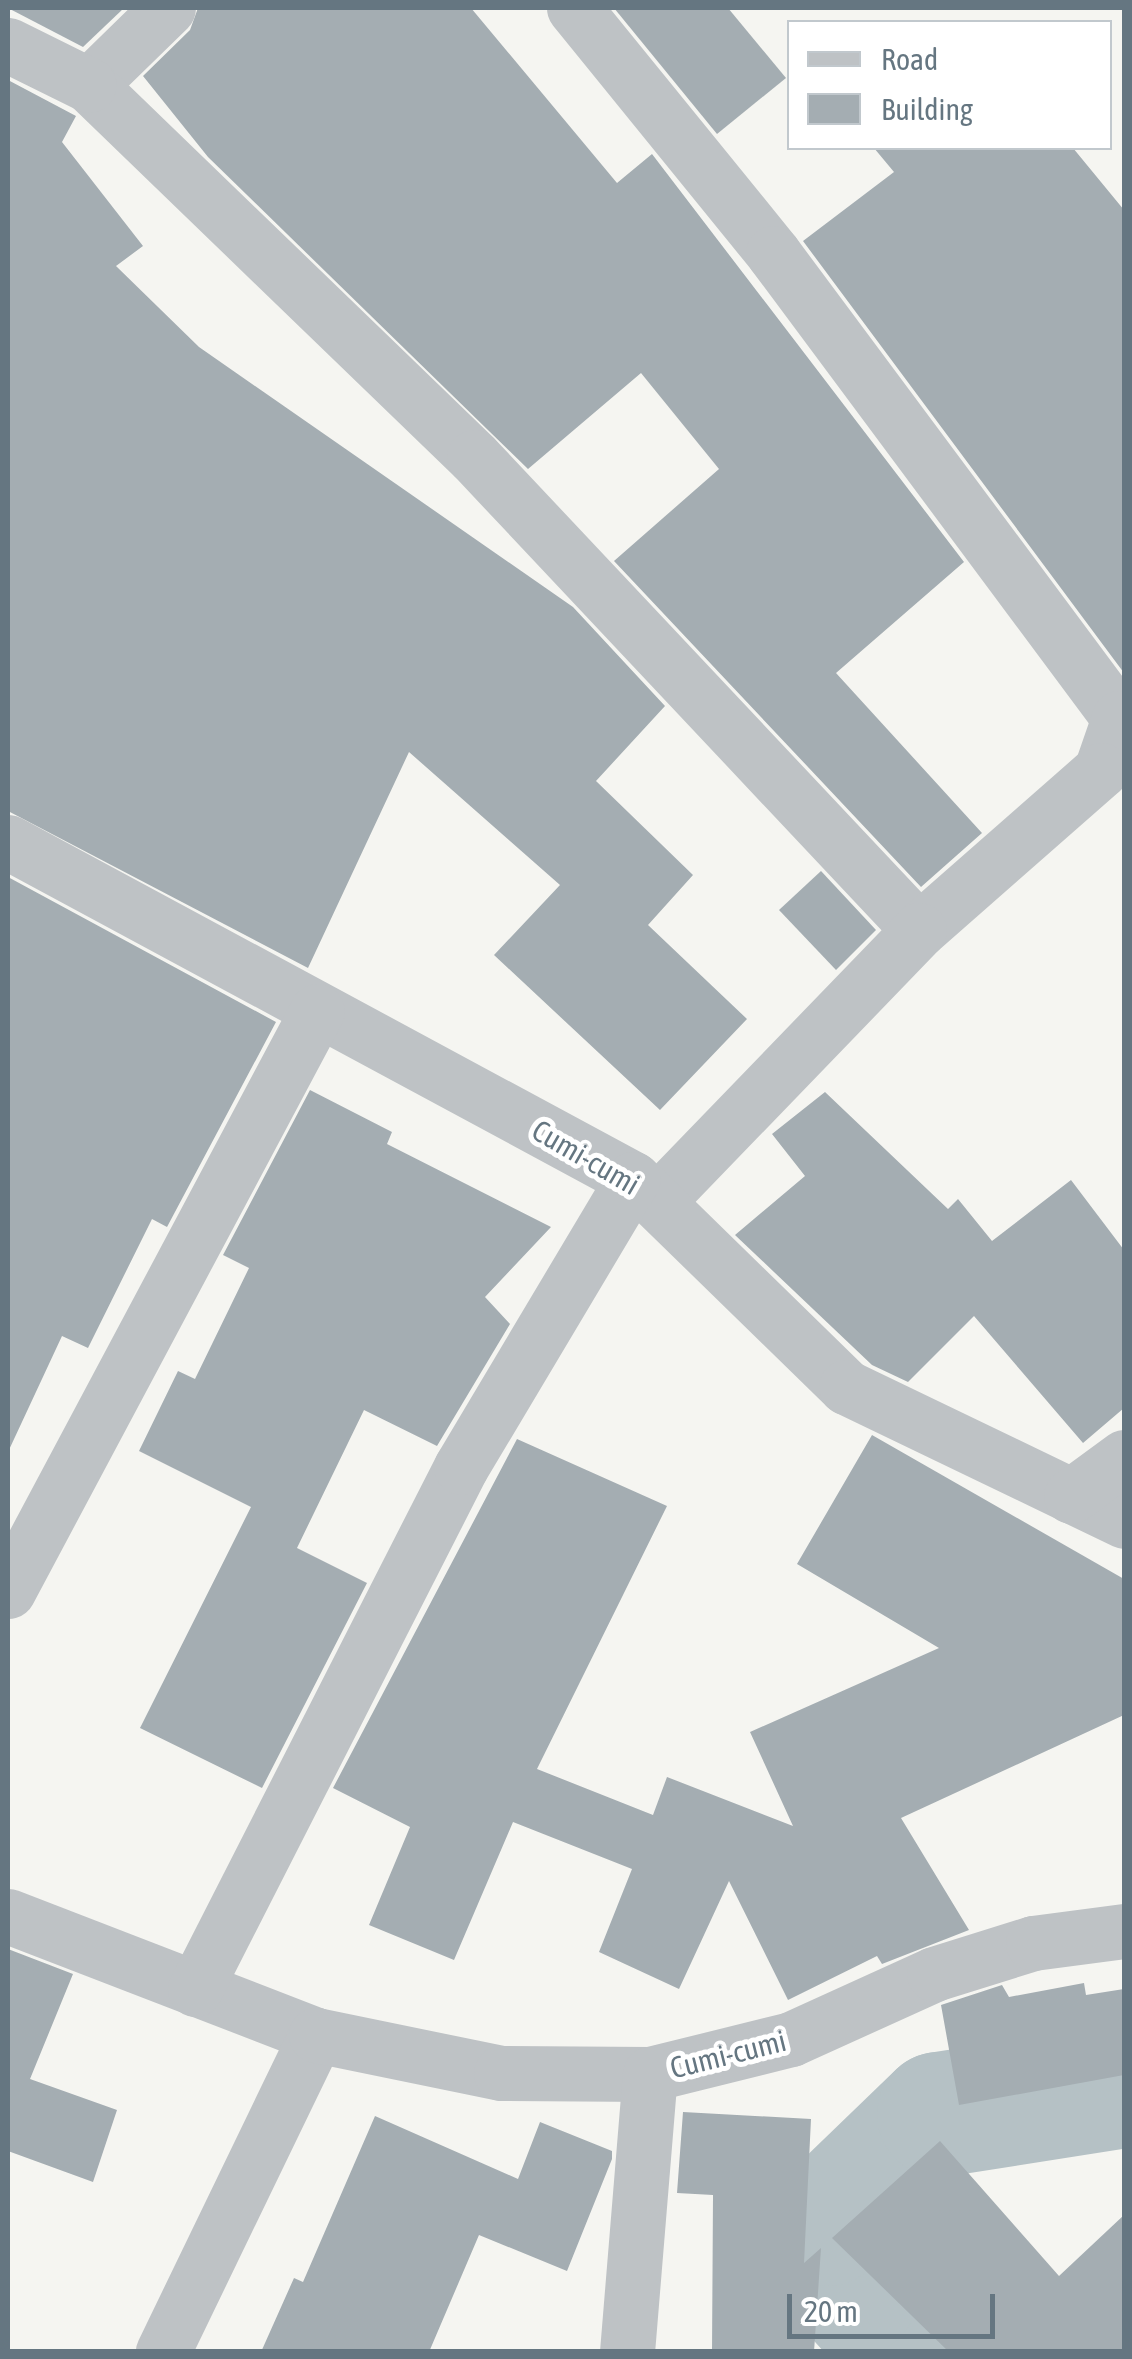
<!DOCTYPE html>
<style>
body{margin:0}
#map{position:relative;width:1132px;height:2359px;overflow:hidden;background:#f5f5f1;font-family:"Asap Condensed",sans-serif}
div>[style]{position:absolute}
[style*='--x']{left:calc(var(--x)*1px);top:calc(var(--y)*1px);width:calc(var(--w)*1px);rotate:calc(var(--a)*1deg)}
.river>*{height:125px;margin:-62.5px;padding:0 62.5px;transform-origin:62.5px;border-radius:62.5px;background:#b5c1c5}
.building>*{inset:0;background:#a4adb2}
.street>*{height:55px;margin:-27.5px;padding:0 27.5px;transform-origin:27.5px;border-radius:27.5px;background:#bec2c5}
span{translate:-50% -50%;white-space:nowrap;text-align:center;line-height:1.15;-webkit-text-stroke:10px #fff;paint-order:stroke}
.street-label{font-size:30px;color:#657681}
.frame{position:absolute;inset:0;border:10px solid #657681;pointer-events:none}
.legend{position:absolute;left:787px;top:20px;width:325px;height:130px;box-sizing:border-box;background:#fff;border:2px solid #c1c8cd;margin:0;padding:12px 18px;list-style:none;font-size:30px;color:#657681}
.legend li{display:flex;align-items:center;gap:20px;height:50px}
.legend b{width:50px;border:2px solid #c1c8cd}
.scale{position:absolute;left:787px;top:2294px;width:208px;height:45px;box-sizing:border-box;border:5px solid #657681;border-top:0;padding-left:12px;font-size:30px;line-height:35px;white-space:nowrap;color:#657681;-webkit-text-stroke:8px #fff;paint-order:stroke}
</style>
<div id="map">
<div class="river">
<div style="--x:908;--y:2352;--w:79;--a:-131.9"></div>
<div style="--x:855;--y:2293;--w:76;--a:-112.5"></div>
<div style="--x:826;--y:2223;--w:157;--a:-44"></div>
<div style="--x:939;--y:2114;--w:187;--a:-8.9"></div>
</div>
<div class="building">
<div style="clip-path:polygon(8px 8px,124px 8px,83px 47px)"></div>
<div style="clip-path:polygon(198px 8px,471px 8px,617px 183px,652px 154px,964px 562px,836px 673px,982px 833px,921px 887px,614px 561px,719px 469px,641px 373px,528px 469px,208px 157px,143px 76px,190px 30px)"></div>
<div style="clip-path:polygon(614px 8px,728px 8px,786px 78px,717px 134px)"></div>
<div style="clip-path:polygon(8px 80px,76px 116px,62px 142px,143px 246px,116px 266px,199px 347px,573px 607px,665px 706px,596px 781px,693px 875px,648px 925px,747px 1019px,660px 1110px,494px 955px,560px 885px,409px 752px,308px 968px,8px 811px)"></div>
<div style="clip-path:polygon(874px 148px,1073px 148px,1124px 210px,1124px 673px,803px 241px,894px 172px)"></div>
<div style="clip-path:polygon(821px 871px,876px 930px,836px 970px,779px 910px)"></div>
<div style="clip-path:polygon(8px 877px,276px 1022px,167px 1227px,152px 1219px,88px 1348px,62px 1336px,8px 1452px)"></div>
<div style="clip-path:polygon(310px 1090px,392px 1132px,387px 1144px,551px 1227px,485px 1297px,510px 1324px,437px 1446px,364px 1410px,297px 1548px,367px 1583px,262px 1788px,140px 1728px,251px 1507px,139px 1451px,178px 1371px,195px 1379px,249px 1268px,223px 1255px)"></div>
<div style="clip-path:polygon(825px 1092px,948px 1209px,958px 1199px,992px 1241px,1071px 1180px,1124px 1250px,1124px 1408px,1083px 1443px,974px 1316px,908px 1382px,872px 1365px,735px 1235px,805px 1176px,772px 1134px)"></div>
<div style="clip-path:polygon(872px 1435px,1124px 1579px,1124px 1715px,901px 1818px,969px 1930px,882px 1964px,877px 1956px,788px 2000px,729px 1881px,679px 1989px,599px 1952px,632px 1869px,513px 1822px,454px 1960px,369px 1925px,410px 1827px,333px 1788px,517px 1439px,667px 1506px,537px 1769px,653px 1815px,667px 1777px,793px 1826px,750px 1732px,939px 1648px,797px 1564px)"></div>
<div style="clip-path:polygon(8px 1949px,73px 1974px,30px 2079px,117px 2110px,93px 2182px,8px 2151px)"></div>
<div style="clip-path:polygon(1084px 1983px,1086px 1995px,1124px 1989px,1124px 2075px,959px 2105px,941px 2005px,1002px 1985px,1009px 1997px)"></div>
<div style="clip-path:polygon(683px 2112px,811px 2119px,804px 2263px,821px 2248px,814px 2352px,712px 2352px,713px 2195px,677px 2193px)"></div>
<div style="clip-path:polygon(375px 2116px,518px 2179px,540px 2122px,612px 2151px,612px 2159px,567px 2271px,479px 2235px,429px 2352px,261px 2352px,294px 2278px,303px 2282px)"></div>
<div style="clip-path:polygon(940px 2141px,1059px 2276px,1124px 2215px,1124px 2352px,949px 2352px,832px 2238px)"></div>
</div>
<div class="street">
<div style="--x:168;--y:8;--w:110;--a:135.7"></div>
<div style="--x:89;--y:85;--w:535;--a:44.02"></div>
<div style="--x:474;--y:457;--w:649;--a:46.75"></div>
<div style="--x:574;--y:8;--w:316;--a:50.9"></div>
<div style="--x:773;--y:253;--w:580;--a:53.35"></div>
<div style="--x:1119;--y:718;--w:55;--a:109.1"></div>
<div style="--x:1101;--y:770;--w:242;--a:138.7"></div>
<div style="--x:919;--y:930;--w:377;--a:134"></div>
<div style="--x:8;--y:45;--w:90;--a:26.3"></div>
<div style="--x:8;--y:842;--w:710;--a:28.33"></div>
<div style="--x:633;--y:1179;--w:298;--a:44.3"></div>
<div style="--x:846;--y:1387;--w:309;--a:25.7"></div>
<div style="--x:1071;--y:1496;--w:66;--a:-36.3"></div>
<div style="--x:8;--y:1591;--w:657;--a:-61.95"></div>
<div style="--x:8;--y:1916;--w:330;--a:21.1"></div>
<div style="--x:316;--y:2035;--w:352;--a:115.8"></div>
<div style="--x:195;--y:1989;--w:586;--a:-63"></div>
<div style="--x:461;--y:1467;--w:335;--a:-59.2"></div>
<div style="--x:316;--y:2035;--w:189;--a:11.6"></div>
<div style="--x:501;--y:2073;--w:149;--a:0.4"></div>
<div style="--x:650;--y:2074;--w:145;--a:-13.9"></div>
<div style="--x:791;--y:2039;--w:157;--a:-24.4"></div>
<div style="--x:934;--y:1974;--w:104;--a:-17.4"></div>
<div style="--x:1033;--y:1943;--w:92;--a:-7.5"></div>
<div style="--x:627;--y:2352;--w:279;--a:-85.3"></div>
</div>
<div class="street-label">
<span style="left:586px;top:1157px;rotate:30deg">Cumi-cumi</span>
<span style="left:728px;top:2054px;rotate:-14deg">Cumi-cumi</span>
</div>
<div class="frame"></div>
<ul class="legend">
<li><b style="height:12px;background:#bec2c5"></b>Road</li>
<li><b style="height:28px;background:#a4adb2"></b>Building</li>
</ul>
<div class="scale">20 m</div>
</div>
